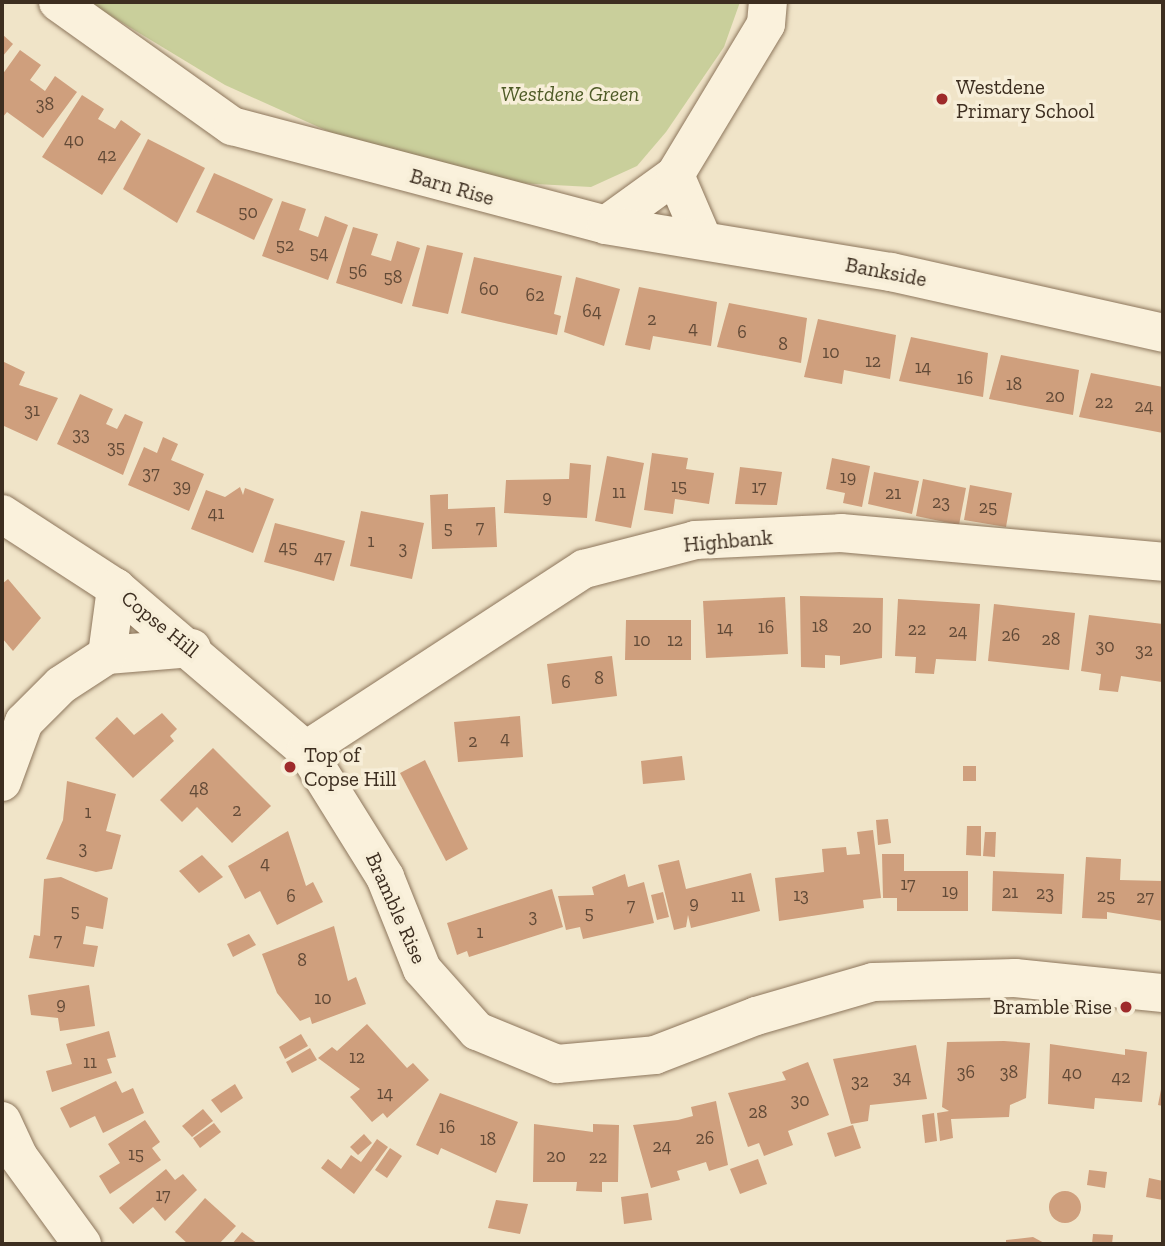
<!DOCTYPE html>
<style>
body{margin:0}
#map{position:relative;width:1165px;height:1246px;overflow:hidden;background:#f0e4c8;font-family:"Zilla Slab",serif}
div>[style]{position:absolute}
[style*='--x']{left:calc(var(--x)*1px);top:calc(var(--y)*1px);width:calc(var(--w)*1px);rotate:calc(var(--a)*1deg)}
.green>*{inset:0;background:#c9cf9b}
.building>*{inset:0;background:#cf9f7d}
.round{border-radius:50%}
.roads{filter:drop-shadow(0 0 2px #8d765c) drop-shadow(0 0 2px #8d765c)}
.street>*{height:38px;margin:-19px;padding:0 19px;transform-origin:19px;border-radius:19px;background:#faf1dc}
.dots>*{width:19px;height:19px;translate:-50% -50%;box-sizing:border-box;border:4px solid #f7eed8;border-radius:50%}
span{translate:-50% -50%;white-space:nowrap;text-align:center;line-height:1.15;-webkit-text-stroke:7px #f7eed8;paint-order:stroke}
.number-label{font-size:18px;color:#624a37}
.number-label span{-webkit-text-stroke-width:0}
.poi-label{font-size:21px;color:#3d2e20}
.left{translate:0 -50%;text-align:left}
.right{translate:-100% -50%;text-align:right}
.park-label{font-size:21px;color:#4d5a26;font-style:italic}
.street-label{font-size:21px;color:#3d2e20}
.frame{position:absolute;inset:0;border:4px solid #3d2e20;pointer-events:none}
</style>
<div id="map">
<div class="green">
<div style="clip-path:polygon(88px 2px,740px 2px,724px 47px,666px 132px,637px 166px,591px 187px,480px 181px,372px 151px,225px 85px)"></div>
</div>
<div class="building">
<div style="clip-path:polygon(2px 34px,13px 44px,2px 57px)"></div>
<div style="clip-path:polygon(20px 50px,41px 65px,30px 80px,37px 85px,45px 91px,55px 76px,77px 92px,43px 138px,7px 112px,2px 118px,2px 75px)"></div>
<div style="clip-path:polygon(82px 95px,104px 109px,98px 119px,115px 129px,121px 120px,141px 134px,102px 195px,42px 157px)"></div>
<div style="clip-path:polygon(148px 139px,205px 168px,177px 223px,123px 189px)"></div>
<div style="clip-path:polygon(214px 173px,273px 199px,254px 240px,196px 212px)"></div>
<div style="clip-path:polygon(282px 201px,306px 209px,299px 230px,318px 237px,325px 216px,348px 225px,328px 280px,262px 256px)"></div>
<div style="clip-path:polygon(353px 227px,378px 234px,371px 255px,391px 261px,397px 241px,420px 248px,402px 304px,336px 283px)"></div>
<div style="clip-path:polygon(427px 245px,463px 253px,448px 314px,412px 306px)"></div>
<div style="clip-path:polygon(474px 257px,562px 276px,554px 314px,561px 316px,557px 335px,461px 313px)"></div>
<div style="clip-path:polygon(576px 277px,620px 289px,604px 346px,564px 332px)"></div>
<div style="clip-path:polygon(639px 287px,717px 302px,711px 346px,653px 336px,650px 350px,625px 345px)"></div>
<div style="clip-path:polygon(729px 303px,807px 318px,801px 363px,717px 347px)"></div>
<div style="clip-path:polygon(818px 319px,896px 335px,890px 379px,844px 370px,842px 384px,804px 377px)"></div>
<div style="clip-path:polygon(911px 337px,988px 353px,983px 397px,899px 381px)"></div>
<div style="clip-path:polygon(1001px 355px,1079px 370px,1073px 415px,989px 399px)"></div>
<div style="clip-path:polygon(2px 361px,25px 372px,19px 385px,58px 398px,37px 441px,4px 426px)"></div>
<div style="clip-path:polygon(1091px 373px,1163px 387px,1163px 433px,1079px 417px)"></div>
<div style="clip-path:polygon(80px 394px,113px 409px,106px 424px,117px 429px,125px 414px,143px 422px,123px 475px,57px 444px)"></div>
<div style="clip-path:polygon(163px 437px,178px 444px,171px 460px,204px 474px,189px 511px,128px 485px,144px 447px,157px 453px)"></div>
<div style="clip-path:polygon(652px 453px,688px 458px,686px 469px,714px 473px,709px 504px,675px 499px,673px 514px,644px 510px)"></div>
<div style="clip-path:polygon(607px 456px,644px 463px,631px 528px,595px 521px)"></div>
<div style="clip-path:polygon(832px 458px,870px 466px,862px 507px,843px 503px,845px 493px,826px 489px)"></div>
<div style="clip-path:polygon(570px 463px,591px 465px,587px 518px,504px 513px,506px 480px,569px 479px)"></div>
<div style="clip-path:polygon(740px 467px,782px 472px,777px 505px,735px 504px)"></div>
<div style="clip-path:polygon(874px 472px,919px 481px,912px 514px,868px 504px)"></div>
<div style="clip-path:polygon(923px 479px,966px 488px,959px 525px,916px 516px)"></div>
<div style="clip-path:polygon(970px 485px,1012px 493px,1006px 527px,964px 520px)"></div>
<div style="clip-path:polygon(240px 487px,243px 495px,245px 488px,274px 499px,253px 553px,191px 529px,206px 490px,225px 497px)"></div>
<div style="clip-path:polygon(448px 494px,448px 509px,495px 507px,497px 547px,432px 549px,430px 495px)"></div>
<div style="clip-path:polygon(361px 511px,424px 523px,412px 579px,350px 566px)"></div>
<div style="clip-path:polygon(275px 523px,345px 541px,334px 581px,264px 562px)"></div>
<div style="clip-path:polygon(8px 579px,41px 618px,13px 651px,2px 638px,2px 584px)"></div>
<div style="clip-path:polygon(800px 596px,883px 598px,882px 658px,840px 665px,840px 656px,825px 655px,825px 668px,801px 667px)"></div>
<div style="clip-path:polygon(785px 597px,788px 654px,706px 658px,703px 601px)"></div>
<div style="clip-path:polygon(898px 599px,980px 604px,976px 661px,936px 659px,934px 674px,915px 673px,916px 657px,895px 656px)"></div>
<div style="clip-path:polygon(994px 604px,1075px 613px,1069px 670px,988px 661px)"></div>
<div style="clip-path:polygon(1089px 615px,1163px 624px,1162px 682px,1121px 676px,1118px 692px,1099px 690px,1101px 674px,1081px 671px)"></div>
<div style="clip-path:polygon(626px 620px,691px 620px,691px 660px,625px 660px)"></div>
<div style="clip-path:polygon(612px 656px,617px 696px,552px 704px,547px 664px)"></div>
<div style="clip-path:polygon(162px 713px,177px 729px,170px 736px,174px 741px,133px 778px,95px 738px,117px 717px,134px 735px)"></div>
<div style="clip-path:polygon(520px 716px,523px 757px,458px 762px,454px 722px)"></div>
<div style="clip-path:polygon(213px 748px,271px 806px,232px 843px,197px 807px,182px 822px,160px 800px)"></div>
<div style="clip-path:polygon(682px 756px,685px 780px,643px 784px,641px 761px)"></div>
<div style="clip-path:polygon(425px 760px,468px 849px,446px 861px,400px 773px)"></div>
<div style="clip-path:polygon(963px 766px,976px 766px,976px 781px,963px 781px)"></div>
<div style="clip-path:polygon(67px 781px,116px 794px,106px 831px,121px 835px,112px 869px,96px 872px,46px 859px,63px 820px)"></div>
<div style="clip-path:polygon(888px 819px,891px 843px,878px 845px,876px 820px)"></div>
<div style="clip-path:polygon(967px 826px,981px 826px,981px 856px,966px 855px)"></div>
<div style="clip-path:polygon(873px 830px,881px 898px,863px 900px,864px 908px,779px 921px,775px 878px,824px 872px,822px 849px,846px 847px,847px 855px,860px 854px,857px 832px)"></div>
<div style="clip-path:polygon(288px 831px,306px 886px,313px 882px,323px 902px,277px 925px,260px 891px,245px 899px,228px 866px)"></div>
<div style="clip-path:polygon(985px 832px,996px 832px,995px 857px,983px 856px)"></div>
<div style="clip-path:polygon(882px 854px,904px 854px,904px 871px,968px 871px,968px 911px,897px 911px,897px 898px,883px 898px)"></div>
<div style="clip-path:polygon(202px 855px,223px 877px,199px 893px,179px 871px)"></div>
<div style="clip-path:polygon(1086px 857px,1121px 859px,1120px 880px,1163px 881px,1163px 921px,1107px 912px,1107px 919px,1082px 918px)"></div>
<div style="clip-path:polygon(679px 860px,686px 889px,751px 873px,760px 911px,691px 928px,688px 915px,686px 927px,674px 930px,658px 865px)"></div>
<div style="clip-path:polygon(993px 871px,1064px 874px,1062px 914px,992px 911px)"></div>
<div style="clip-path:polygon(625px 874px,628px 887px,644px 882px,654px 923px,583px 939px,580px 927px,566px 930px,558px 896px,594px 895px,592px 887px)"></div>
<div style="clip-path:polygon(61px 877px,108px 898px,103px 929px,86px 926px,83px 944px,98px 946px,94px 967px,29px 958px,34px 935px,40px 936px,44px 879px)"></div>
<div style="clip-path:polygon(552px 889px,563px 927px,469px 957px,467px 951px,457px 955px,447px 923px)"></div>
<div style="clip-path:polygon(663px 892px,669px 917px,657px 920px,651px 895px)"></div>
<div style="clip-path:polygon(334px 926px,348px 981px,356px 977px,366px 1004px,312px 1024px,310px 1017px,300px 1021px,277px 993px,262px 954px)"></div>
<div style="clip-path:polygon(249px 934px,256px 945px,233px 957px,227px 944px)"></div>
<div style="clip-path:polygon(89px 985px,95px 1026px,60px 1031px,58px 1018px,31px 1015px,28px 995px)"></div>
<div style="clip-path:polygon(367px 1024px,407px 1068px,413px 1063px,429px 1080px,387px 1118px,383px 1113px,372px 1122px,350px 1097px,360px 1089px,318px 1058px,332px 1047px,337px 1051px)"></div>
<div style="clip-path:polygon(109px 1031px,116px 1057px,107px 1059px,112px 1073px,52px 1092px,46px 1071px,72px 1064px,66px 1044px)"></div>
<div style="clip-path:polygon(301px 1034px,308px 1046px,285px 1059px,279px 1047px)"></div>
<div style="clip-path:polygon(1004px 1041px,1030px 1043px,1026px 1098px,1010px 1105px,1009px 1117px,951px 1119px,953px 1138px,940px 1141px,937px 1113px,949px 1111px,942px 1107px,947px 1042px)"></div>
<div style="clip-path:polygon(1050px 1044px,1125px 1055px,1125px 1049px,1147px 1052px,1142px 1102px,1095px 1098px,1094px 1109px,1048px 1104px)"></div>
<div style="clip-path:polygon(916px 1045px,927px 1099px,870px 1105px,868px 1121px,851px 1124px,833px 1059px)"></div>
<div style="clip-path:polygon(310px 1048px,317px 1060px,292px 1073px,286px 1062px)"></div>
<div style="clip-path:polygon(808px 1062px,829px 1115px,788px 1131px,793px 1145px,764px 1156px,759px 1143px,748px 1147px,728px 1093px,786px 1080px,782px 1072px)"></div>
<div style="clip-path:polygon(1163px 1079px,1163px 1106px,1158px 1105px)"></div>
<div style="clip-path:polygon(116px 1081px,122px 1093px,133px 1088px,144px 1113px,103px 1133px,95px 1116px,70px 1128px,60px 1108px)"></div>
<div style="clip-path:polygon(235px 1084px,243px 1098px,221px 1113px,211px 1100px)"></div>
<div style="clip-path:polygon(440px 1093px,518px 1122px,496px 1173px,441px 1148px,438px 1155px,416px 1145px)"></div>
<div style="clip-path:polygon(716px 1101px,728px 1165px,709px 1171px,706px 1162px,677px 1171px,680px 1180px,651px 1188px,633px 1125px,678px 1120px,693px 1116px,691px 1107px)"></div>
<div style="clip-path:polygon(203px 1109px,213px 1121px,192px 1137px,182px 1126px)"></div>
<div style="clip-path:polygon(934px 1113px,937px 1141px,925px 1143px,922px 1115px)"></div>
<div style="clip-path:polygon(145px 1120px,160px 1142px,152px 1148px,161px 1160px,110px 1194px,99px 1176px,120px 1163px,108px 1144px)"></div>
<div style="clip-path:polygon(214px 1123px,221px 1132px,200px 1148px,193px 1138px)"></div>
<div style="clip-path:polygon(534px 1124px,593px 1132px,593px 1124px,619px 1125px,618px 1182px,602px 1182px,602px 1192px,576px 1191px,577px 1182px,533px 1182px)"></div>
<div style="clip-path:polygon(853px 1125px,861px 1148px,835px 1157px,827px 1133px)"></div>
<div style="clip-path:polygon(364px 1134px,372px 1143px,358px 1155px,350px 1147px)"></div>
<div style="clip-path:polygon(377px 1139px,388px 1147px,354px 1194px,321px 1168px,328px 1159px,341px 1169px,351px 1155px,361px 1162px)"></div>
<div style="clip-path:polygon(390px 1148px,402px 1156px,387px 1178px,375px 1170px)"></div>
<div style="clip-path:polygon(758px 1159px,767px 1184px,740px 1194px,730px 1169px)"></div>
<div style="clip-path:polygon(166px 1169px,175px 1180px,183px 1174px,197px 1190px,165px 1221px,153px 1207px,133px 1224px,119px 1208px)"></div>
<div style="clip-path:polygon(1089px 1170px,1107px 1172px,1105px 1188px,1087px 1185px)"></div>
<div style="clip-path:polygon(1149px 1178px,1163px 1181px,1163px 1200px,1146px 1197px)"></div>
<div class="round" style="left:1049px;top:1191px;width:32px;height:32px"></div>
<div style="clip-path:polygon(648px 1193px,652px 1220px,624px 1224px,621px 1197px)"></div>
<div style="clip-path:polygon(205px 1198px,236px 1226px,219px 1244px,188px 1244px,175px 1232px)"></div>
<div style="clip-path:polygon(496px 1200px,528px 1204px,520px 1234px,488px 1228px)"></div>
<div style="clip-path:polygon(242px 1232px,258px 1244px,232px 1244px)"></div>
<div style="clip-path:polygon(1093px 1234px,1113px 1235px,1112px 1244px,1092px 1244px)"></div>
<div style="clip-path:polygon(1033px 1237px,1046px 1244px,1006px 1244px,1006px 1240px)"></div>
</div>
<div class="roads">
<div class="street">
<div style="--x:58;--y:2;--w:214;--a:35.5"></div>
<div style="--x:232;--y:126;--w:387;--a:14.8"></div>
<div style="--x:606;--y:225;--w:85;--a:-35.9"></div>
<div style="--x:675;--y:175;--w:176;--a:-58.9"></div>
<div style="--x:766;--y:24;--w:22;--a:-85"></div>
<div style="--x:675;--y:175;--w:71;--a:66.7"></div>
<div style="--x:606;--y:225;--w:289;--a:9.4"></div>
<div style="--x:891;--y:272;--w:279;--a:12.6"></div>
<div style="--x:2;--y:514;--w:136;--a:33"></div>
<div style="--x:116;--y:588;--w:250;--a:40.5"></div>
<div style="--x:306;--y:750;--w:150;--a:58.1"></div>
<div style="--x:385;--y:877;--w:99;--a:68.1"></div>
<div style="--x:422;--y:969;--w:83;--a:48.4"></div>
<div style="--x:477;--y:1031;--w:87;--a:22.4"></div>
<div style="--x:557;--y:1064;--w:98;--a:-5.2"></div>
<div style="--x:655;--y:1055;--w:108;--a:-21.1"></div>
<div style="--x:756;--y:1016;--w:122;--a:-16.2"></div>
<div style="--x:873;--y:982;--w:142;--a:-1.6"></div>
<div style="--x:1015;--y:978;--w:149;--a:5.8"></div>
<div style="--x:107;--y:655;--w:85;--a:-4.7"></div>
<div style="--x:306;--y:750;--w:332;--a:-33.1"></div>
<div style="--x:584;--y:569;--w:115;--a:-14.6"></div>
<div style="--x:695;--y:540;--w:146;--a:-2.7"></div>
<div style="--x:841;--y:533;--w:323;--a:5.1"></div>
<div style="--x:2;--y:782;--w:64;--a:-69.9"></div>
<div style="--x:24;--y:722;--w:52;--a:-45"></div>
<div style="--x:61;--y:685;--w:55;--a:-33.1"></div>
<div style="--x:107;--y:655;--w:68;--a:-82.3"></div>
<div style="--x:2;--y:1121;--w:38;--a:65"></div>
<div style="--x:18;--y:1156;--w:109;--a:54"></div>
</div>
</div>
<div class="dots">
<div style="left:942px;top:99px;background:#9e2a2b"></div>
<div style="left:290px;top:767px;background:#9e2a2b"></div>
<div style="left:1126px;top:1007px;background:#9e2a2b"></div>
</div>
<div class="number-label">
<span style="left:45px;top:104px">38</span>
<span style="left:74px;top:140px">40</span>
<span style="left:107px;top:155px">42</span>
<span style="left:248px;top:212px">50</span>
<span style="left:285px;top:245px">52</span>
<span style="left:319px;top:253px">54</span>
<span style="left:358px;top:271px">56</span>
<span style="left:393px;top:277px">58</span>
<span style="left:489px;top:289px">60</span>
<span style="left:535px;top:295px">62</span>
<span style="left:592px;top:311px">64</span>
<span style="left:652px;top:319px">2</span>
<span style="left:693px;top:328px">4</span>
<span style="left:742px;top:332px">6</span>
<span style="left:783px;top:344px">8</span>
<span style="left:831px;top:352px">10</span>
<span style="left:873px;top:361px">12</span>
<span style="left:923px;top:367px">14</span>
<span style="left:965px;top:378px">16</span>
<span style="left:1014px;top:384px">18</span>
<span style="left:1055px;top:396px">20</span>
<span style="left:1104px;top:402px">22</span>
<span style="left:1144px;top:406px">24</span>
<span style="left:32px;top:410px">31</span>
<span style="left:81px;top:434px">33</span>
<span style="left:116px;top:447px">35</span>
<span style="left:151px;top:473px">37</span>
<span style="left:848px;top:477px">19</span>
<span style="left:182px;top:486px">39</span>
<span style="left:679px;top:486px">15</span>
<span style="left:759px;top:487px">17</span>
<span style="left:619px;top:492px">11</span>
<span style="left:893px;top:493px">21</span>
<span style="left:547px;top:497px">9</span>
<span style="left:941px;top:502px">23</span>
<span style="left:988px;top:507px">25</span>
<span style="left:216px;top:513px">41</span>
<span style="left:480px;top:527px">7</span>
<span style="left:448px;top:528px">5</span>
<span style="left:371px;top:541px">1</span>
<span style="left:288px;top:547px">45</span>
<span style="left:403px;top:548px">3</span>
<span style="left:323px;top:557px">47</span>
<span style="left:820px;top:626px">18</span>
<span style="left:766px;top:627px">16</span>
<span style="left:862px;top:627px">20</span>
<span style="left:725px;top:628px">14</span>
<span style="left:917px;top:629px">22</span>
<span style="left:958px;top:631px">24</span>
<span style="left:1011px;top:635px">26</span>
<span style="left:1051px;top:639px">28</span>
<span style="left:642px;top:640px">10</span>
<span style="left:675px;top:640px">12</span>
<span style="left:1105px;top:646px">30</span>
<span style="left:1144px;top:650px">32</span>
<span style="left:599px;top:678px">8</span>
<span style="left:566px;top:682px">6</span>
<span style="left:505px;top:738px">4</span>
<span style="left:473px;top:741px">2</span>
<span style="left:199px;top:789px">48</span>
<span style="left:237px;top:810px">2</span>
<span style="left:88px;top:812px">1</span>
<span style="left:83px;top:848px">3</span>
<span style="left:265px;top:863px">4</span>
<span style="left:908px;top:884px">17</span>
<span style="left:950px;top:891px">19</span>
<span style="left:1010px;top:892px">21</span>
<span style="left:1045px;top:893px">23</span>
<span style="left:801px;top:895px">13</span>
<span style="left:291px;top:896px">6</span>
<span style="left:738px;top:896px">11</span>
<span style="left:1106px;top:896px">25</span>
<span style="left:1145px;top:897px">27</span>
<span style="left:694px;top:903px">9</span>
<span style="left:631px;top:905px">7</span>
<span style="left:75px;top:911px">5</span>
<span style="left:589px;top:913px">5</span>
<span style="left:533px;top:916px">3</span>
<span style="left:480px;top:932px">1</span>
<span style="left:58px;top:940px">7</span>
<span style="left:302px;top:960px">8</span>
<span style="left:323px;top:998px">10</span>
<span style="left:61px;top:1004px">9</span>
<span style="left:357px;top:1057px">12</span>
<span style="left:90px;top:1062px">11</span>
<span style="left:966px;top:1072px">36</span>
<span style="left:1009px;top:1072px">38</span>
<span style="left:1072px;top:1073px">40</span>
<span style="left:902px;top:1077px">34</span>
<span style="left:1121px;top:1077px">42</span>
<span style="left:860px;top:1081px">32</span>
<span style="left:385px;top:1093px">14</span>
<span style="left:800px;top:1100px">30</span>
<span style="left:758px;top:1112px">28</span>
<span style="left:447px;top:1127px">16</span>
<span style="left:705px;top:1138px">26</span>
<span style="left:488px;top:1139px">18</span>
<span style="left:662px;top:1146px">24</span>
<span style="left:136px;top:1154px">15</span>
<span style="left:556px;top:1156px">20</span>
<span style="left:598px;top:1157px">22</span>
<span style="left:163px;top:1195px">17</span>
</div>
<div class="poi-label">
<span class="left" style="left:956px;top:99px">Westdene<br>Primary School</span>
<span class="left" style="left:304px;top:767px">Top of<br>Copse Hill</span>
<span class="right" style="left:1112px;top:1007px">Bramble Rise</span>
</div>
<div class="park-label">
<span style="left:570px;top:94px">Westdene Green</span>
</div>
<div class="street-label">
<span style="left:452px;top:187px;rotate:16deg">Barn Rise</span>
<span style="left:886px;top:272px;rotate:11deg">Bankside</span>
<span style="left:728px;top:541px;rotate:-5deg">Highbank</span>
<span style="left:160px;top:624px;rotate:39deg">Copse Hill</span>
<span style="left:396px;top:908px;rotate:66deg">Bramble Rise</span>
</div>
<div class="frame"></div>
</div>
